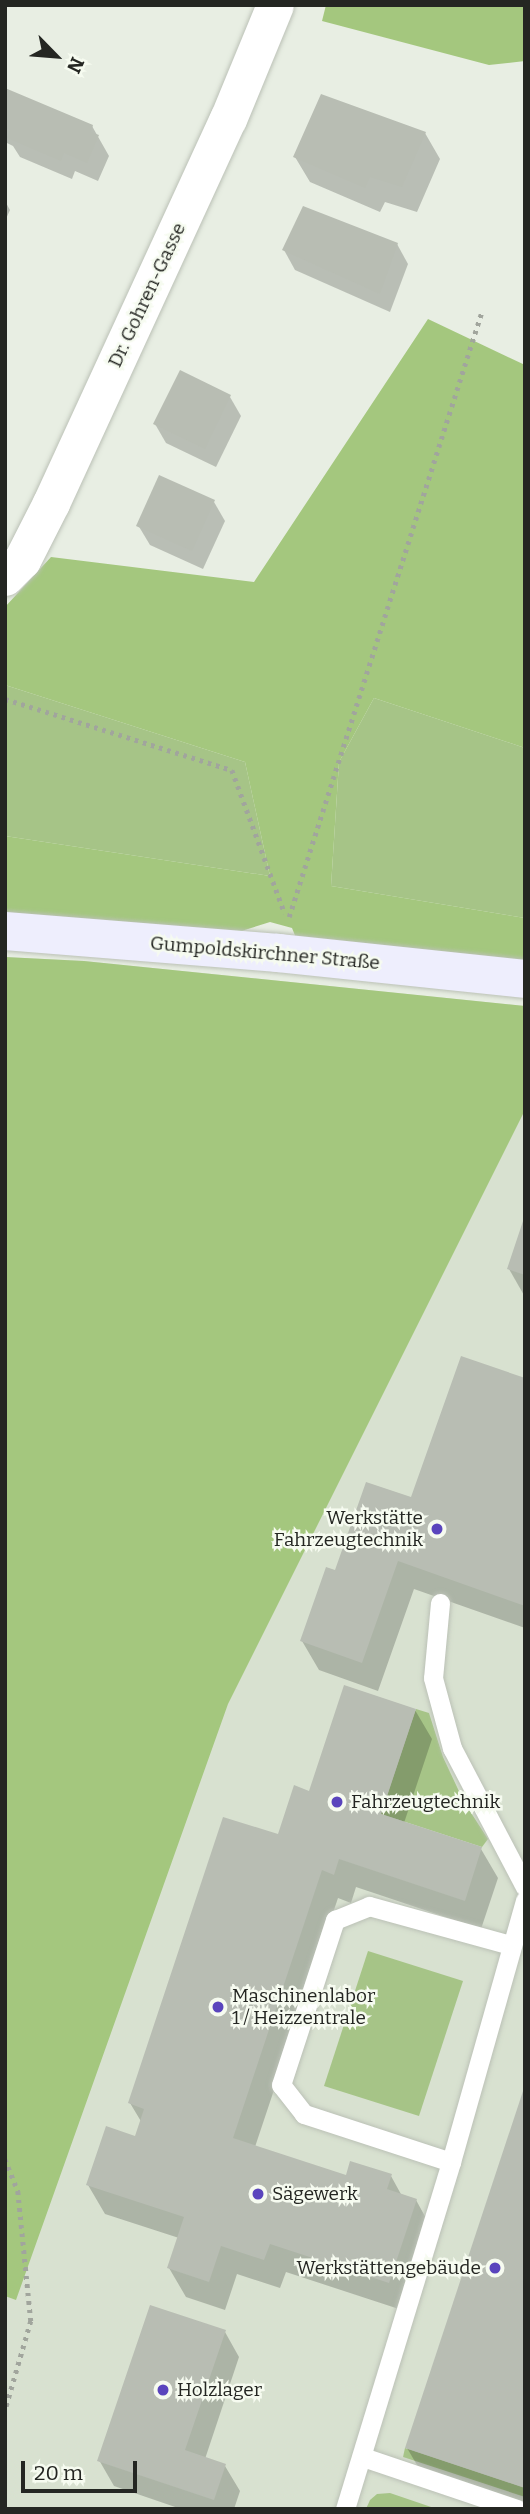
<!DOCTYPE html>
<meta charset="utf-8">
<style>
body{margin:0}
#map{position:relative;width:530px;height:2514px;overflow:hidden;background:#e8eee3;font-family:Bitter,serif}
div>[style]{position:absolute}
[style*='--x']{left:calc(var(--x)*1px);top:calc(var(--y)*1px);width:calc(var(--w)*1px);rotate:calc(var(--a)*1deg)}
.built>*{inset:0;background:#d8e1d0}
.green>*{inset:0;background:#a6c487}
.forest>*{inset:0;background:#a4c77e}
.shadow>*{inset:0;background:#0003}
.building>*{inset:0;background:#b8bdb3}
.path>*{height:4.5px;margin-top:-2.25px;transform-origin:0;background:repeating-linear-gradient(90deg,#a1a59d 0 3.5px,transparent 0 8.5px)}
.roads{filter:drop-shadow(0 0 2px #bbc1b6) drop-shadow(0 0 2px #bbc1b6)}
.lane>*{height:19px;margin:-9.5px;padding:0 9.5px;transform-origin:9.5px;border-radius:9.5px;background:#fff}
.street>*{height:37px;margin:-18.5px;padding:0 18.5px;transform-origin:18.5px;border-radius:18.5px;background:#fff}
.secondary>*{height:38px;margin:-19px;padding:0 19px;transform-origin:19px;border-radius:19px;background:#eeeefd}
.dots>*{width:19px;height:19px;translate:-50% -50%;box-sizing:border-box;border:4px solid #f6fbf0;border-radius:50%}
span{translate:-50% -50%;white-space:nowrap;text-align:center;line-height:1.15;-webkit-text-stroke:5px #f6fbf0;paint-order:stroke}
.street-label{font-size:19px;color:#242622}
.poi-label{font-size:19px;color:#242622}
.right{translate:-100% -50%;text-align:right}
.left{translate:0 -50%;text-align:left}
.frame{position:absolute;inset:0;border:7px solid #242622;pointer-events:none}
.north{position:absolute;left:21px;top:21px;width:70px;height:70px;-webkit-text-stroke:5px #f6fbf0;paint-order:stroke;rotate:115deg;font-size:19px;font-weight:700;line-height:28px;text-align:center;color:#242622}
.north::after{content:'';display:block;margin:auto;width:24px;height:32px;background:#242622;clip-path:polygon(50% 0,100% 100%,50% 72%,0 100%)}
.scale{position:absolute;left:21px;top:2461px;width:116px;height:32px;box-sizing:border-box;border:4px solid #242622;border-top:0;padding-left:9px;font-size:21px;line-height:24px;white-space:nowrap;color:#242622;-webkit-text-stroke:5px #f6fbf0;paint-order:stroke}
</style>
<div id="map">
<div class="built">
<div style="clip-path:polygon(5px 957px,84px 961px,525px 1006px,525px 2509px,5px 2509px)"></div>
</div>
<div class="green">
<div style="clip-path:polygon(5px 685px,245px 762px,270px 876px,5px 836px)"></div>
<div style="clip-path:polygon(374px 698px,525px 748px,525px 918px,331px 886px,339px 762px)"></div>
<div style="clip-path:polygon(416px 1709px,429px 1713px,443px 1757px,464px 1802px,488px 1839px,482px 1847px,381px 1814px)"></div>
<div style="clip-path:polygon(368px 1951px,463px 1981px,419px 2116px,324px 2086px)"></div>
<div style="clip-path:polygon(405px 2448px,525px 2488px,525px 2497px,403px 2457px)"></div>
<div style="clip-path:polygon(390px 2493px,437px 2509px,366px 2509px,370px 2500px,377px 2494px)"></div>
</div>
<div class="forest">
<div style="clip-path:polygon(326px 5px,525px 5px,525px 61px,489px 65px,322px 21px)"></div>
<div style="clip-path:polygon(428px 319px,525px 365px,525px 748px,374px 698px,339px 762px,331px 886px,525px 918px,525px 962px,296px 938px,292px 928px,270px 922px,235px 933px,5px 914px,5px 836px,270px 876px,245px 762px,5px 685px,5px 607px,51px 557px,254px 582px)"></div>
<div style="clip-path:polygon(5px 957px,84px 961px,525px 1006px,525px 1110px,228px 1704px,16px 2300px,5px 2296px)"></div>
</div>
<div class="shadow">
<div style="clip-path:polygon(5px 90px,92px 126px,109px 156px,98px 181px,75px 171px,72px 179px,20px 157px,13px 146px,5px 142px)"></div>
<div style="clip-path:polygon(425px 133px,440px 159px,417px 212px,385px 202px,380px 212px,310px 182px,295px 157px)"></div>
<div style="clip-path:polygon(5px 201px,10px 210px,5px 221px)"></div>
<div style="clip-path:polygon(397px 244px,408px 264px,390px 312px,295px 270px,284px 250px)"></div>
<div style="clip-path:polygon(230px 397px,241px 416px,216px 467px,166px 443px,155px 424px)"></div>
<div style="clip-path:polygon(214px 502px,225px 521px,203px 569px,150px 545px,138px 525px)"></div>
<div style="clip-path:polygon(525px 1222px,525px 1297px,509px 1269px)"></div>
<div style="clip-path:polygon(525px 1380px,525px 1628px,414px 1589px,378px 1691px,319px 1670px,302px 1641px,336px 1572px,412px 1500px)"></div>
<div style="clip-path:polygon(415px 1710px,432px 1739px,404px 1823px,481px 1849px,498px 1878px,481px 1929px,356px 1887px,351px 1903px,338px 1898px,255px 2147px,347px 2177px,391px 2176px,402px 2196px,416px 2200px,432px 2229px,405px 2311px,286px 2272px,280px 2288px,237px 2274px,225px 2310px,186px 2297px,169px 2268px,179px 2238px,105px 2214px,88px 2185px,137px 2138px,142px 2123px,130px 2103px,279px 1836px,310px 1793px)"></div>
<div style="clip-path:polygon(525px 2092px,525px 2509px,424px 2477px,407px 2448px)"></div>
<div style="clip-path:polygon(225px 2332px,239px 2357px,205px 2459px,225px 2466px,240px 2491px,234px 2509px,181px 2509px,114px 2486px,99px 2460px)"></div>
</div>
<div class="building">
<div style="clip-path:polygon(5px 88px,93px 125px,91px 132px,99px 135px,87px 163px,64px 153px,61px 161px,7px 138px,10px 130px,5px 128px)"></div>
<div style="clip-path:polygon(321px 94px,426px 132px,402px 187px,370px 177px,365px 188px,293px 157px)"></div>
<div style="clip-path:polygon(303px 206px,398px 243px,380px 294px,282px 250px)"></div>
<div style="clip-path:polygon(180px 370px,231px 395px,205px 449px,153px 424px)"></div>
<div style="clip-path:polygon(159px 475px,215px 500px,192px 551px,136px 526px)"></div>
<div style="clip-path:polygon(524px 1218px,525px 1218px,525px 1275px,507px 1269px)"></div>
<div style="clip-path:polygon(461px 1356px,525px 1378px,525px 1606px,398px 1561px,362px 1663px,300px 1641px,326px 1567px,335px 1570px,366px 1482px,411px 1497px)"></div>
<div style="clip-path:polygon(344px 1685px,416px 1709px,381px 1814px,482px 1847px,465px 1901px,339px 1859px,334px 1875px,322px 1870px,233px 2138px,346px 2175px,350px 2161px,392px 2174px,387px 2189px,417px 2199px,389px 2283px,270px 2244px,264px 2260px,221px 2246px,209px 2282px,167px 2268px,184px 2217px,86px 2185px,106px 2126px,135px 2136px,144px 2109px,128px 2103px,223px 1817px,278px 1834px,294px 1785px,309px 1791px)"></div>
<div style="clip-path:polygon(524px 2088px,525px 2088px,525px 2488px,405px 2448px)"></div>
<div style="clip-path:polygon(150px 2305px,226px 2330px,185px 2450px,226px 2464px,214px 2500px,97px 2461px)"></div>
</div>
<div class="path">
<div style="--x:5;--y:699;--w:238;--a:17.4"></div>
<div style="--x:232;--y:770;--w:153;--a:69.8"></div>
<div style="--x:289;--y:917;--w:633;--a:-72.34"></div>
<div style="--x:5;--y:2159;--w:35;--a:68"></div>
<div style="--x:18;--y:2191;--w:131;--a:84.3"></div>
<div style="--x:31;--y:2321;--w:94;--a:106.1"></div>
</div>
<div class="roads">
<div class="lane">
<div style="--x:440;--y:1603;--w:75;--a:95.3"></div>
<div style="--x:433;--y:1678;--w:73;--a:74.8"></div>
<div style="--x:452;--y:1748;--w:157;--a:62.3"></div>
<div style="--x:451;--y:2162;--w:155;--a:-161.9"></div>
<div style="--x:304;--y:2114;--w:37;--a:-128"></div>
<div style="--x:281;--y:2085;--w:174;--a:-71.9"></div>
<div style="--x:335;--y:1920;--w:37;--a:-22"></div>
<div style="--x:369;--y:1906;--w:147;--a:15.4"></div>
<div style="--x:363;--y:2457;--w:163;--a:18.7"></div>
<div style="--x:345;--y:2509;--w:363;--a:-73"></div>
<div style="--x:451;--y:2162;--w:272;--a:-74.2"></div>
</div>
<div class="street">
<div style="--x:5;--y:577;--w:24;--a:-45"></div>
<div style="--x:22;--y:560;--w:64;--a:-63"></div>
<div style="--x:51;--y:503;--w:423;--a:-65.3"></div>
<div style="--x:228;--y:119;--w:123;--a:-67.6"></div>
</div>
<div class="secondary">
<div style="--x:5;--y:931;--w:274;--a:4.6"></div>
<div style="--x:278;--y:953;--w:248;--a:6"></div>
</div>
</div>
<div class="dots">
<div style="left:437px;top:1529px;background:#5a45bd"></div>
<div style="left:337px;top:1802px;background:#5a45bd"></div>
<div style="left:218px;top:2007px;background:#5a45bd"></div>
<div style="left:258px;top:2194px;background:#5a45bd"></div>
<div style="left:495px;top:2268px;background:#5a45bd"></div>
<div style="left:163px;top:2390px;background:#5a45bd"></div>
</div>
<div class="street-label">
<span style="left:147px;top:295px;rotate:-65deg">Dr. Gohren-Gasse</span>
<span style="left:265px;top:953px;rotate:5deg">Gumpoldskirchner Straße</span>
</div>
<div class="poi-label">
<span class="right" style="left:423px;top:1529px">Werkstätte<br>Fahrzeugtechnik</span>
<span class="left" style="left:351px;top:1802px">Fahrzeugtechnik</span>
<span class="left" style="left:232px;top:2007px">Maschinenlabor<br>1 / Heizzentrale</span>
<span class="left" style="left:272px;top:2194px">Sägewerk</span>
<span class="right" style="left:481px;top:2268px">Werkstättengebäude</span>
<span class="left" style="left:177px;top:2390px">Holzlager</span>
</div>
<div class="frame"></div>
<div class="north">N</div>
<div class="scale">20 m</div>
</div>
